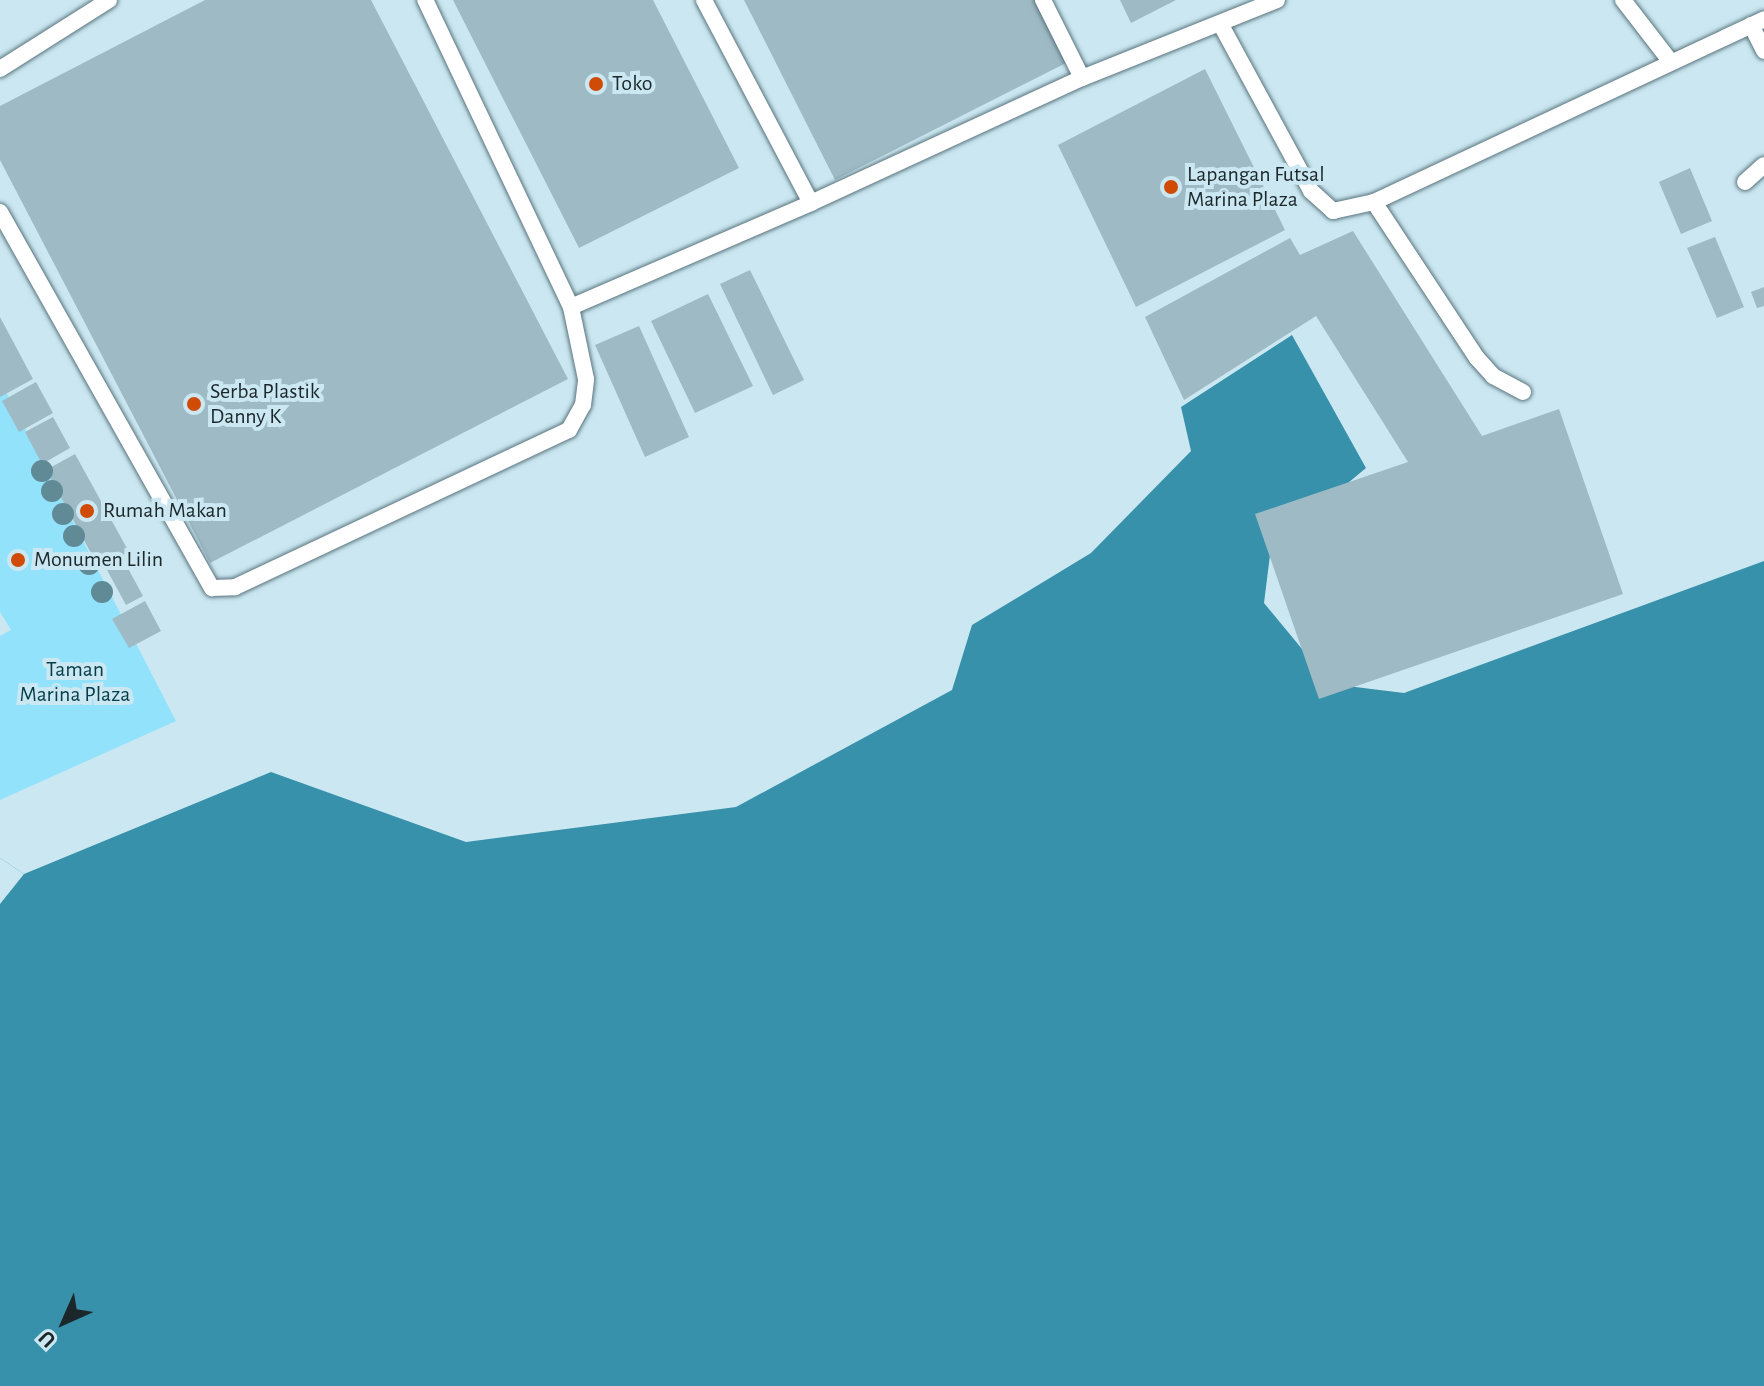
<!DOCTYPE html>
<style>
body{margin:0}
#map{position:relative;width:1764px;height:1386px;overflow:hidden;background:#cbe8f2;font-family:"Alegreya Sans",sans-serif}
div>[style]{position:absolute}
[style*='--x']{left:calc(var(--x)*1px);top:calc(var(--y)*1px);width:calc(var(--w)*1px);rotate:calc(var(--a)*1deg)}
.green>*{inset:0;background:#93e2fc}
.water>*{inset:0;background:#3891ab}
.pier>*{inset:0;background:#cbe8f2}
.building>*{inset:0;background:#9ebac4}
.roads{filter:drop-shadow(0 0 2px #59737c) drop-shadow(0 0 2px #59737c)}
.lane>*{height:16px;margin:-8px;padding:0 8px;transform-origin:8px;border-radius:8px;background:#fff}
.trees>*{width:22px;height:22px;margin:-11px;border-radius:50%;background:#5f8a96}
.dots>*{width:22px;height:22px;translate:-50% -50%;box-sizing:border-box;border:4px solid #cbe8f2;border-radius:50%}
span{translate:-50% -50%;white-space:nowrap;text-align:center;line-height:1.15;-webkit-text-stroke:8px #cbe8f2;paint-order:stroke}
.poi-label{font-size:22px;color:#1c272b}
.left{translate:0 -50%;text-align:left}
.park-label{font-size:22px;color:#063d4b}
.north{position:absolute;left:24px;top:1282px;width:80px;height:80px;-webkit-text-stroke:6px #cbe8f2;paint-order:stroke;rotate:225deg;font-size:22px;font-weight:700;line-height:32px;text-align:center;color:#1c272b}
.north::after{content:'';display:block;margin:auto;width:28px;height:36px;background:#1c272b;clip-path:polygon(50% 0,100% 100%,50% 72%,0 100%)}
</style>
<div id="map">
<div class="green">
<div style="clip-path:polygon(0 380px,176px 721px,0 800px,0 636px,11px 630px,0 612px)"></div>
</div>
<div class="water">
<div style="clip-path:polygon(1292px 335px,1366px 468px,1271px 547px,1264px 603px,1331px 684px,1404px 693px,1764px 561px,1764px 1386px,0 1386px,0 858px,24px 874px,271px 772px,466px 842px,736px 807px,952px 690px,972px 625px,1091px 553px,1191px 451px,1181px 407px)"></div>
</div>
<div class="pier">
<div style="clip-path:polygon(0 858px,24px 874px,0 904px)"></div>
</div>
<div class="building">
<div style="clip-path:polygon(205px 0,371px 0,568px 379px,210px 563px,0 160px,0 106px)"></div>
<div style="clip-path:polygon(453px 0,653px 0,739px 168px,579px 248px)"></div>
<div style="clip-path:polygon(744px 0,1042px 0,1072px 60px,835px 180px)"></div>
<div style="clip-path:polygon(1120px 0,1176px 0,1131px 23px)"></div>
<div style="clip-path:polygon(1205px 69px,1285px 230px,1136px 307px,1058px 145px)"></div>
<div style="clip-path:polygon(1690px 168px,1712px 221px,1681px 234px,1659px 182px)"></div>
<div style="clip-path:polygon(1353px 231px,1482px 436px,1559px 409px,1623px 594px,1319px 699px,1255px 514px,1408px 462px,1316px 316px,1184px 400px,1145px 317px,1290px 238px,1300px 255px)"></div>
<div style="clip-path:polygon(1715px 237px,1744px 307px,1717px 318px,1687px 248px)"></div>
<div style="clip-path:polygon(750px 270px,804px 380px,773px 395px,720px 284px)"></div>
<div style="clip-path:polygon(1764px 287px,1764px 306px,1757px 308px,1751px 292px)"></div>
<div style="clip-path:polygon(708px 294px,753px 386px,695px 413px,651px 321px)"></div>
<div style="clip-path:polygon(0 317px,33px 379px,0 397px)"></div>
<div style="clip-path:polygon(639px 326px,689px 437px,645px 457px,595px 345px)"></div>
<div style="clip-path:polygon(36px 382px,53px 413px,19px 432px,2px 401px)"></div>
<div style="clip-path:polygon(53px 417px,70px 448px,42px 464px,25px 432px)"></div>
<div style="clip-path:polygon(75px 454px,129px 552px,99px 568px,46px 470px)"></div>
<div style="clip-path:polygon(124px 561px,143px 596px,126px 605px,107px 570px)"></div>
<div style="clip-path:polygon(145px 601px,161px 631px,129px 648px,112px 619px)"></div>
</div>
<div class="roads">
<div class="lane">
<div style="--x:704;--y:0;--w:229;--a:62.2"></div>
<div style="--x:811;--y:203;--w:298;--a:-24.8"></div>
<div style="--x:1082;--y:78;--w:210;--a:-21.8"></div>
<div style="--x:1043;--y:0;--w:87;--a:63.4"></div>
<div style="--x:1623;--y:0;--w:78;--a:52.3"></div>
<div style="--x:1221;--y:25;--w:189;--a:61.5"></div>
<div style="--x:1311;--y:191;--w:30;--a:42"></div>
<div style="--x:1333;--y:211;--w:42;--a:-12.4"></div>
<div style="--x:1374;--y:202;--w:431;--a:-25.1"></div>
<div style="--x:1751;--y:25;--w:29;--a:63"></div>
<div style="--x:0;--y:69;--w:129;--a:-32.3"></div>
<div style="--x:1745;--y:182;--w:25;--a:-42"></div>
<div style="--x:1374;--y:202;--w:187;--a:56.6"></div>
<div style="--x:1477;--y:358;--w:24;--a:48"></div>
<div style="--x:1493;--y:376;--w:34;--a:28"></div>
<div style="--x:0;--y:212;--w:432;--a:60.6"></div>
<div style="--x:212;--y:588;--w:23;--a:-2"></div>
<div style="--x:235;--y:587;--w:369;--a:-25.2"></div>
<div style="--x:569;--y:430;--w:29;--a:-61"></div>
<div style="--x:583;--y:405;--w:26;--a:-83"></div>
<div style="--x:586;--y:379;--w:74;--a:-101.8"></div>
<div style="--x:571;--y:307;--w:340;--a:-115.4"></div>
<div style="--x:571;--y:307;--w:262;--a:-23.4"></div>
</div>
</div>
<div class="trees">
<div style="left:42px;top:471px"></div>
<div style="left:52px;top:491px"></div>
<div style="left:63px;top:514px"></div>
<div style="left:74px;top:536px"></div>
<div style="left:89px;top:564px"></div>
<div style="left:102px;top:592px"></div>
</div>
<div class="dots">
<div style="left:596px;top:84px;background:#d04b05"></div>
<div style="left:1171px;top:187px;background:#d04b05"></div>
<div style="left:194px;top:404px;background:#d04b05"></div>
<div style="left:87px;top:511px;background:#d04b05"></div>
<div style="left:18px;top:560px;background:#d04b05"></div>
</div>
<div class="poi-label">
<span class="left" style="left:612px;top:84px">Toko</span>
<span class="left" style="left:1187px;top:187px">Lapangan Futsal<br>Marina Plaza</span>
<span class="left" style="left:210px;top:404px">Serba Plastik<br>Danny K</span>
<span class="left" style="left:103px;top:511px">Rumah Makan</span>
<span class="left" style="left:34px;top:560px">Monumen Lilin</span>
</div>
<div class="park-label">
<span style="left:75px;top:682px">Taman<br>Marina Plaza</span>
</div>
<div class="north">U</div>
</div>
